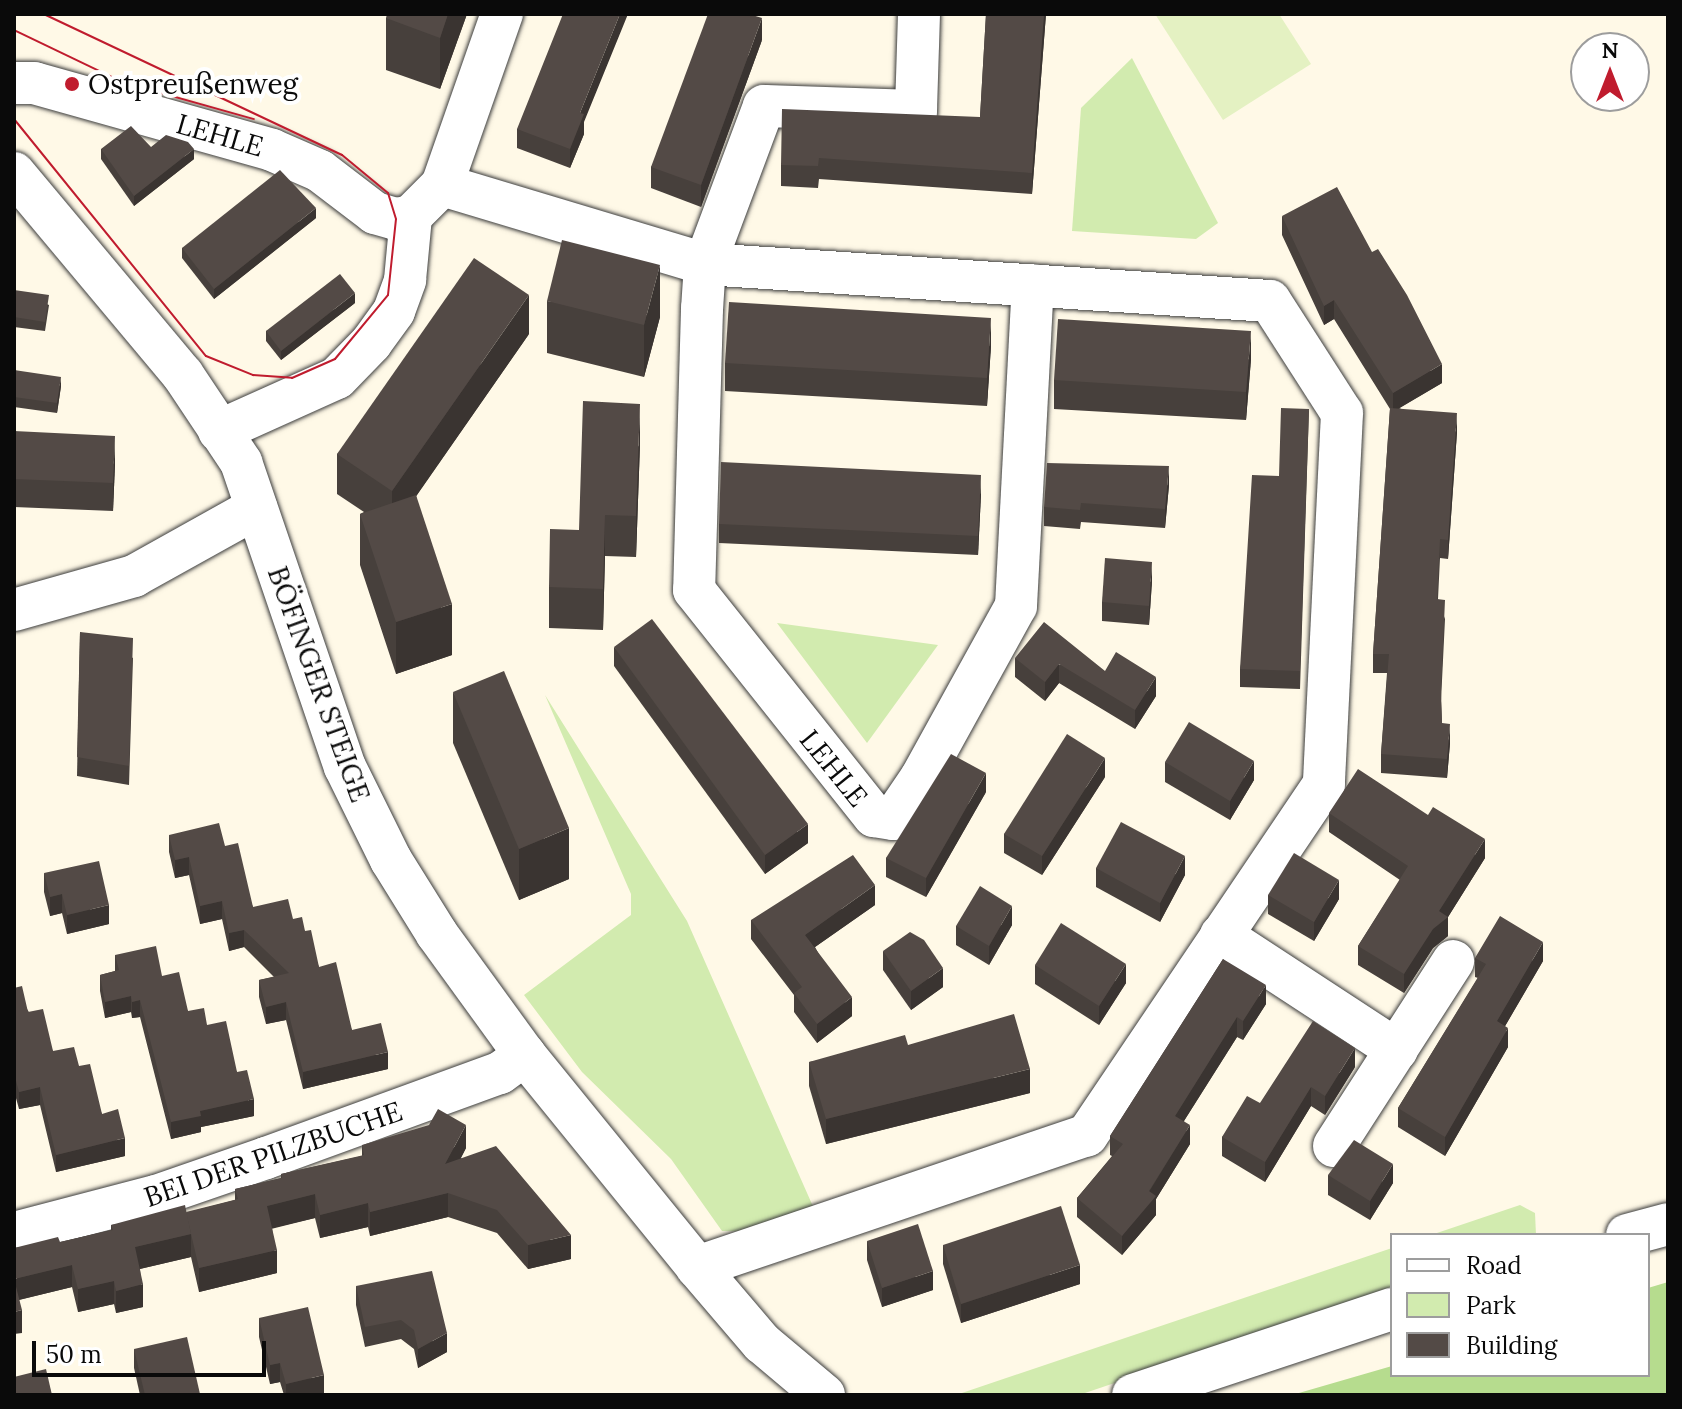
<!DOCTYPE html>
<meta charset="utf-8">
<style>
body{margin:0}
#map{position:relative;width:1682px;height:1409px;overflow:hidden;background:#fff9e7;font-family:Lora,serif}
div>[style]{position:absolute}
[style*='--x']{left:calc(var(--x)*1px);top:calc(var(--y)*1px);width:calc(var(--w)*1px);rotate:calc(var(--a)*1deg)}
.green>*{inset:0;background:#d2ebaf}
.forest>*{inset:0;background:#b6dc8e}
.pitch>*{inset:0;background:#e4f1c2}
.roads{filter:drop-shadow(0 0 2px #3d3d3d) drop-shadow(0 0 2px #3d3d3d)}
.minor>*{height:42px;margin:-21px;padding:0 21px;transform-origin:21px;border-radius:21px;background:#fff}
.tram>*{height:2px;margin:-1px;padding:0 1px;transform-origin:1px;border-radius:1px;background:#c01c2e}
.wall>*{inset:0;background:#47403c}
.shaded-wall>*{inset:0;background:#3a3431}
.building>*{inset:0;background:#534a46}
.dots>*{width:22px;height:22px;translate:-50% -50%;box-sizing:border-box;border:4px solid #fff;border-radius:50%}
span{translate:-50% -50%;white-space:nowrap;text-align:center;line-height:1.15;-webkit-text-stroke:8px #fff;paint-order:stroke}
.poi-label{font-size:28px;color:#0a0a0a}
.left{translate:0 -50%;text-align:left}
.street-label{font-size:28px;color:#0a0a0a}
.frame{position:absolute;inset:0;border:16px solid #0a0a0a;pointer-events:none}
.legend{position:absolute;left:1390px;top:1233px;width:260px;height:144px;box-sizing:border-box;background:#fff;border:2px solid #9d9d9d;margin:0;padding:10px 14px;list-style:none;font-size:24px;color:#0a0a0a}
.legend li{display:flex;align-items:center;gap:16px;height:40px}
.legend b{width:40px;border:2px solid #9d9d9d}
.north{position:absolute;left:1570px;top:32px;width:80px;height:80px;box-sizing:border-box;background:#fff;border:2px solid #9d9d9d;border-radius:50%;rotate:0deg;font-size:22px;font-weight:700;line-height:32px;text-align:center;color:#0a0a0a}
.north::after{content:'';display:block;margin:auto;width:28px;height:36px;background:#c01c2e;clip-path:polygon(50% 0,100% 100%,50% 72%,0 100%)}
.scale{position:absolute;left:32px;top:1341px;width:234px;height:36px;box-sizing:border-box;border:4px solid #0a0a0a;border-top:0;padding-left:10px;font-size:24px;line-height:28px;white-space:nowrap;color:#0a0a0a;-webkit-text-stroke:6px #fff;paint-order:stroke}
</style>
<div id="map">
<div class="green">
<div style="clip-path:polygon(1132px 58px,1218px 223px,1196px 239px,1072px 231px,1081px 108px)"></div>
<div style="clip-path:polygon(777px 623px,938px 645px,867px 743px)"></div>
<div style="clip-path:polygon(545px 695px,687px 921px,815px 1211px,756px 1232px,722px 1231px,671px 1159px,582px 1072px,524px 995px,631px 915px,631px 894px)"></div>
<div style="clip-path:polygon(1520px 1205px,1535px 1213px,1536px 1235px,1431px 1235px)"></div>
<div style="clip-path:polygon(1392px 1248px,1392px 1289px,1085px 1393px,956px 1395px)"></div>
</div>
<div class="forest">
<div style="clip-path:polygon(1668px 1282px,1668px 1395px,1292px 1395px,1392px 1366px,1392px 1375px,1648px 1375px,1648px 1288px)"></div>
</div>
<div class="pitch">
<div style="clip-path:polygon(1155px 14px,1279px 14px,1311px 64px,1223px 120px)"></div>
</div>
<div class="roads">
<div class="minor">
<div style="--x:919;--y:14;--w:97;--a:91.8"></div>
<div style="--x:916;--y:111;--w:152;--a:-178.1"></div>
<div style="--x:764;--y:106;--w:169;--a:110.5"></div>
<div style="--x:705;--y:264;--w:45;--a:93.8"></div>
<div style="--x:702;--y:309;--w:281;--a:91.6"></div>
<div style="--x:694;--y:590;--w:289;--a:51.5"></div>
<div style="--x:874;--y:816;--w:19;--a:9"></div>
<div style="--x:893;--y:819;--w:50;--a:-55.7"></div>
<div style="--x:921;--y:778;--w:196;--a:-61.1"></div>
<div style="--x:1016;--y:606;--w:321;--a:-87"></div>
<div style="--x:14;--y:83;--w:20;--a:0"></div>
<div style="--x:34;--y:83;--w:247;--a:15.7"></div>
<div style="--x:272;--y:150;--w:52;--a:23.6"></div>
<div style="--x:320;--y:171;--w:69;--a:37.4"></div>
<div style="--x:375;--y:213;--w:22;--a:16"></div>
<div style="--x:396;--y:219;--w:15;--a:-11"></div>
<div style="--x:411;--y:216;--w:44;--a:-45"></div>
<div style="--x:442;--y:185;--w:181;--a:-70.7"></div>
<div style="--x:14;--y:173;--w:263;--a:50.1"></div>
<div style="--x:183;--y:375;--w:105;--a:56.3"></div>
<div style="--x:241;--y:462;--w:322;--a:71.2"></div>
<div style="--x:345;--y:767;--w:104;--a:63.7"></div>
<div style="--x:391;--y:860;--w:87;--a:58.1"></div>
<div style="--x:437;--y:934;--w:150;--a:54"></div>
<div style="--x:525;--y:1055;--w:273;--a:50.9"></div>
<div style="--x:697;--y:1267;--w:100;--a:49.5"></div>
<div style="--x:762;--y:1343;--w:81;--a:40"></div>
<div style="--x:442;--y:185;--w:275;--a:16.7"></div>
<div style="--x:705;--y:264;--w:566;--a:3.75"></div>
<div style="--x:1270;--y:301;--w:133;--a:57.3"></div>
<div style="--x:1342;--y:413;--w:371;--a:92.8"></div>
<div style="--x:1324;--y:784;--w:424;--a:124"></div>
<div style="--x:1087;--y:1135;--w:412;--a:161.3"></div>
<div style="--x:219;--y:431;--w:129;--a:-24.2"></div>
<div style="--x:337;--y:378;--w:49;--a:-45.8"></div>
<div style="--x:371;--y:343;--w:39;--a:-54"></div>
<div style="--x:394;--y:311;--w:33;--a:-70"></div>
<div style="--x:405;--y:280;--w:64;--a:-84.6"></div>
<div style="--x:14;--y:610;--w:125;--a:-15.8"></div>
<div style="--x:134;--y:576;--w:140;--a:-29.1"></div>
<div style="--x:1221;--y:935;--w:210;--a:33.2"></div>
<div style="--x:1334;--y:1146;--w:220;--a:-57.2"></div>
<div style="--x:14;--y:1233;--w:147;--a:-14.6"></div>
<div style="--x:156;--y:1196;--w:116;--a:-19.1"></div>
<div style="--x:266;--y:1158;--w:249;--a:-20"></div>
<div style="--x:500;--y:1073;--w:31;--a:-36"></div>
<div style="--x:1627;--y:1235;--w:42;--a:-15"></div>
<div style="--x:1133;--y:1395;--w:273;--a:-18.4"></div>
</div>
</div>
<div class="tram">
<div style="--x:14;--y:30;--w:120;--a:25.7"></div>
<div style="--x:122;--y:82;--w:137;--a:15.7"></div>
<div style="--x:14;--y:119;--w:305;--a:51"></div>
<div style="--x:206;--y:356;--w:51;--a:22"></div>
<div style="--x:253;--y:375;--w:39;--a:4"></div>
<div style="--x:292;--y:378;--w:47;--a:-23.8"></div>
<div style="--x:335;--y:359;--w:83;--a:-50.4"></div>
<div style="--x:388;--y:295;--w:76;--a:-84"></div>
<div style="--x:396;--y:219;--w:27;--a:-107"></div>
<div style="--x:388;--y:193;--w:60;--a:-140.4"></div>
<div style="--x:342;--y:155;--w:330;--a:-154.7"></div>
</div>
<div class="wall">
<div style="clip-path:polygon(467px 14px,440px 89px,386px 70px,386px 18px)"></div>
<div style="clip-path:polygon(986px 14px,1046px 14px,1032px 194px,819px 179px,818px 188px,781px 186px,781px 165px,980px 117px)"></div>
<div style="clip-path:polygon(762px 40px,701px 207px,651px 188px,651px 167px)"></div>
<div style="clip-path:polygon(584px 122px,584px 134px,570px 168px,517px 148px,517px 129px)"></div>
<div style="clip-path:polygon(151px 147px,194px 159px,134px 206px,101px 159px,101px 149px)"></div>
<div style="clip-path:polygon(1282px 216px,1442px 383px,1399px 408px,1457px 432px,1448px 559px,1440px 558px,1438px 599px,1445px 619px,1441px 701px,1442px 723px,1450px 743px,1447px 778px,1381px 773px,1381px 754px,1387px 673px,1373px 673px,1373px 654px,1390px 409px,1334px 319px,1324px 325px,1282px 235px)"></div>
<div style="clip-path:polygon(316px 218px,214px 299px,182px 258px,182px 248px)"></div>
<div style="clip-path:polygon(14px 290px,49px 305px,45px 331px,14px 327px)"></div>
<div style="clip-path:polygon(547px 301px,660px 317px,644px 377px,547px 353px)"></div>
<div style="clip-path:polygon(355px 303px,281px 360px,266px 341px,266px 331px)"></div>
<div style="clip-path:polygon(529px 334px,416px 496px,452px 655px,396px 674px,360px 565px,360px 514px,364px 512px,337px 494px,337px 454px)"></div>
<div style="clip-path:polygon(991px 346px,987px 406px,725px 391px,725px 363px)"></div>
<div style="clip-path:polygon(1251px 359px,1246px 420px,1054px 409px,1054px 380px)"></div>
<div style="clip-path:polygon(14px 370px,61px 386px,57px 413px,14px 407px)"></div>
<div style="clip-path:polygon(1309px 409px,1300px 689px,1240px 687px,1240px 669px,1279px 476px)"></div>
<div style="clip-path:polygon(14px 431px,115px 464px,113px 511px,14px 507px)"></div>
<div style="clip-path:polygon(640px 444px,636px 557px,605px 556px,603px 630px,549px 628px,549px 587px,579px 530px)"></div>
<div style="clip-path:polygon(1169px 485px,1165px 528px,1081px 522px,1080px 529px,1044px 526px,1044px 507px)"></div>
<div style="clip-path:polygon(981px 494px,978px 555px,719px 543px,719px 524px)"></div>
<div style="clip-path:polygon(1152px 581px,1149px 625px,1102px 621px,1102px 602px)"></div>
<div style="clip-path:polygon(80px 632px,133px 658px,129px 785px,77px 776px)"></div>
<div style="clip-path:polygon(614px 647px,808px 843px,765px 874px,614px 666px)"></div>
<div style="clip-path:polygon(1015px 658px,1105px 671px,1156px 696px,1135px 729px,1059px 683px,1045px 701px,1015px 677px)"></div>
<div style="clip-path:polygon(453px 692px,569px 879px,519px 900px,453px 743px)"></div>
<div style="clip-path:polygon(1165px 762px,1254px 780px,1230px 820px,1165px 782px)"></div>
<div style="clip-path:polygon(1105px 777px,1042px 875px,1004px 853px,1004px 834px)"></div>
<div style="clip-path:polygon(986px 792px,926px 897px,886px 877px,886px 858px)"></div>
<div style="clip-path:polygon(1329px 813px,1485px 858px,1448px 917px,1448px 936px,1433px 948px,1404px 993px,1358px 965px,1358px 946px,1400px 880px,1329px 832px)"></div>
<div style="clip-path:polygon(169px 835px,225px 846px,253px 907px,293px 919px,305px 931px,319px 967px,352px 1030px,388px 1069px,303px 1089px,286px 1020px,266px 1024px,259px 997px,259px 980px,274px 977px,244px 947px,229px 951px,222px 919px,200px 924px,189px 875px,175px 878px,169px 852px)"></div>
<div style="clip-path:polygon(1096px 868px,1185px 875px,1160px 922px,1096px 887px)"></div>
<div style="clip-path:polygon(44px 873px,109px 924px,67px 934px,62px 913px,50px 916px,44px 892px)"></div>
<div style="clip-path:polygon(1268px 895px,1339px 899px,1314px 941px,1268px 914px)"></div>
<div style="clip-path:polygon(875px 905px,815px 947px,852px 1016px,817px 1043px,794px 1012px,794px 995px,751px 939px,751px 920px)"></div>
<div style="clip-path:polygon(1012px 925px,989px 965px,956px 945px,956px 926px)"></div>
<div style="clip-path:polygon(883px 951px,943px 987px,911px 1010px,883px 970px)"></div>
<div style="clip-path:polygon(115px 955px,162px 976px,188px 1011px,207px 1025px,237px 1072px,254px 1116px,201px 1127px,201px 1132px,171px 1139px,140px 1017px,132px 1018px,131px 1012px,105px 1018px,100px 991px,100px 975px,115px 971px)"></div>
<div style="clip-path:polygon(1475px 958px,1543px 961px,1505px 1026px,1508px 1047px,1445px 1156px,1398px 1127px,1398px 1108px,1478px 978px,1475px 977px)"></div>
<div style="clip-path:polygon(1223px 959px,1266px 1004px,1243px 1040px,1237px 1037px,1184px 1121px,1190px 1144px,1156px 1199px,1156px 1215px,1122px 1255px,1077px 1217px,1077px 1198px,1112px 1156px,1110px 1155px,1110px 1136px)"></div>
<div style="clip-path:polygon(1035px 965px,1126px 983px,1099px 1025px,1035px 984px)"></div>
<div style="clip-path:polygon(14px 988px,53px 1051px,79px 1066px,102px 1114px,125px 1156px,56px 1172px,40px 1105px,19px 1109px,14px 1091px)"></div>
<div style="clip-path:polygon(908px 1045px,1030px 1093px,826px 1144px,809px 1086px,809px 1062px)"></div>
<div style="clip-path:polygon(1355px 1067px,1325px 1115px,1311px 1106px,1265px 1182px,1222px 1156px,1222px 1137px,1260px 1103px)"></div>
<div style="clip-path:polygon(362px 1145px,466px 1148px,461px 1158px,571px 1259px,528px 1269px,497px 1233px,448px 1217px,370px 1236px,368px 1227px,320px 1238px,315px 1218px,272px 1228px,277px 1273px,199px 1292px,191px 1257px,140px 1269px,143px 1307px,116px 1313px,114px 1304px,78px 1312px,72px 1287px,19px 1300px,22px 1333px,14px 1248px,60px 1242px,111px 1230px,111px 1225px,186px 1213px,235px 1200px,235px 1189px,281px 1178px,281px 1174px,362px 1156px)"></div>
<div style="clip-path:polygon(1328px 1175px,1393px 1183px,1370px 1220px,1328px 1195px)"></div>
<div style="clip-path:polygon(867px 1241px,933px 1290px,882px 1307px,867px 1260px)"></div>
<div style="clip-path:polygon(943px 1245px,1080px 1284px,961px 1323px,943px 1264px)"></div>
<div style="clip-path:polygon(356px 1286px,447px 1352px,418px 1368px,414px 1349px,401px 1339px,365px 1347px,356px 1305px)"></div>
<div style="clip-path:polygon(259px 1318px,324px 1394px,319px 1395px,284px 1395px,280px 1382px,270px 1384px,259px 1337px)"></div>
<div style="clip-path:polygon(134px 1349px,200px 1395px,140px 1395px,134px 1368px)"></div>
</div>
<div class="shaded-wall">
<div style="clip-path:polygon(448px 14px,467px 14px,440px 89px,440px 38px)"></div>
<div style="clip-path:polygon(620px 14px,628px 14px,584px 122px,584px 134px,570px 168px,570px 149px,580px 113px)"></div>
<div style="clip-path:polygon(1044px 14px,1046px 14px,1032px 194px,1032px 173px)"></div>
<div style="clip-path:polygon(762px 18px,762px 40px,701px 207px,701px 185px)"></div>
<div style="clip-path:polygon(194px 149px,194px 159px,134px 206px,134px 196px)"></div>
<div style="clip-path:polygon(316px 208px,316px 218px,214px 299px,214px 289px)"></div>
<div style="clip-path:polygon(660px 265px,660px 317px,644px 377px,644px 325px)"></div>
<div style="clip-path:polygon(355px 293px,355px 303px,281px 360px,281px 351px)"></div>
<div style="clip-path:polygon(529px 295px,529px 334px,392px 531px,392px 491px)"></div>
<div style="clip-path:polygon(1334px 300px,1334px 319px,1324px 325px,1324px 306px)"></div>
<div style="clip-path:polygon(991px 318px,991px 346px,987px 406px,987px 378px)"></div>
<div style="clip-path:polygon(1251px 331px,1251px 359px,1246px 420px,1246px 392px)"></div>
<div style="clip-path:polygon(1442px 364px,1442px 383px,1393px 412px,1393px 393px)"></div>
<div style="clip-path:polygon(61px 377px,61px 386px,57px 413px,57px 403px)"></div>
<div style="clip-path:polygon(640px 404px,640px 444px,636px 557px,636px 516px)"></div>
<div style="clip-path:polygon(1457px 413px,1457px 432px,1448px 559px,1448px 540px)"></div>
<div style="clip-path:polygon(115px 436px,115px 464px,113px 511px,113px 483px)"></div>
<div style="clip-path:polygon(1169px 466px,1169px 485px,1165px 528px,1165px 509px)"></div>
<div style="clip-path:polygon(981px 475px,981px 494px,978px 555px,978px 536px)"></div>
<div style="clip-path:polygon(605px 515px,605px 556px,603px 630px,603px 589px)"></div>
<div style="clip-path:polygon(1152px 562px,1152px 581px,1149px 625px,1149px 606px)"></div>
<div style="clip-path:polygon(452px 604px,452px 655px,396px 674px,396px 622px)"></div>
<div style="clip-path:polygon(1059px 664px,1059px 683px,1045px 701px,1045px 682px)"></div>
<div style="clip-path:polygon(1156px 677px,1156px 696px,1135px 729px,1135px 710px)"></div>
<div style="clip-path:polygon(1450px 724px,1450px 743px,1447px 778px,1447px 759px)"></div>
<div style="clip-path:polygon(1105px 758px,1105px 777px,1042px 875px,1042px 856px)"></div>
<div style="clip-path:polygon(1254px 761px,1254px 780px,1230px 820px,1230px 801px)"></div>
<div style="clip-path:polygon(986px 773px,986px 792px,926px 897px,926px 878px)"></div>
<div style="clip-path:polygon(808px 824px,808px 843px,765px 874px,765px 855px)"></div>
<div style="clip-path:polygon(569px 828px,569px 879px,519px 900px,519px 849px)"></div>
<div style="clip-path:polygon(1485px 839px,1485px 858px,1448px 917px,1448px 936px,1433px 948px,1404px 993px,1404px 974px,1439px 911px)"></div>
<div style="clip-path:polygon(1185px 856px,1185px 875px,1160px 922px,1160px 903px)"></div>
<div style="clip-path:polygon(189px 857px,189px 875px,175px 878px,175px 860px)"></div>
<div style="clip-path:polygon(1339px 880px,1339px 899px,1314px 941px,1314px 922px)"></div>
<div style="clip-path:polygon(875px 885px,875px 905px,805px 954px,805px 935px)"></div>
<div style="clip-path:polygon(62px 894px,62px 913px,50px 916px,50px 897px)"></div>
<div style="clip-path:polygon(222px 901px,222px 919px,200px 924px,200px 906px)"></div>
<div style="clip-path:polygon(109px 905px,109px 924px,67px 934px,67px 915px)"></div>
<div style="clip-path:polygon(1012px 906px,1012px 925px,989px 965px,989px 946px)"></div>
<div style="clip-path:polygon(244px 930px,244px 947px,229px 951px,229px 933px)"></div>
<div style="clip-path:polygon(1543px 942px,1543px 961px,1497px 1040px,1497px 1021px)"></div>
<div style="clip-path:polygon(1126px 964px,1126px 983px,1099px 1025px,1099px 1006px)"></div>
<div style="clip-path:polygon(943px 968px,943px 987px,911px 1010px,911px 991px)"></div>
<div style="clip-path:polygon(1266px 985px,1266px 1004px,1243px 1040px,1243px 1021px)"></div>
<div style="clip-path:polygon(131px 996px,131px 1012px,105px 1018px,105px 1002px)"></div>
<div style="clip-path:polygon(852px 997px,852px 1016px,817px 1043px,817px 1024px)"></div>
<div style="clip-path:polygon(140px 1000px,140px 1017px,132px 1018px,132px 1002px)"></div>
<div style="clip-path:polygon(286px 1002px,286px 1020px,266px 1024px,266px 1007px)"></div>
<div style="clip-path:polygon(1237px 1017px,1237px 1037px,1175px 1135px,1175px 1116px)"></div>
<div style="clip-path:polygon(1508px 1028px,1508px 1047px,1445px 1156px,1445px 1137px)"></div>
<div style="clip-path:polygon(1355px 1048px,1355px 1067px,1325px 1115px,1325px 1096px)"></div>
<div style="clip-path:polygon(388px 1052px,388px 1069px,303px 1089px,303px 1072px)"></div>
<div style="clip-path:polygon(1030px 1069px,1030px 1093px,826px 1144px,826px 1119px)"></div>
<div style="clip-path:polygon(40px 1087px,40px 1105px,19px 1109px,19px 1092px)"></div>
<div style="clip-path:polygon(1311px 1087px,1311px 1106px,1265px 1182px,1265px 1162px)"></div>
<div style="clip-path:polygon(254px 1099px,254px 1116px,201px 1127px,201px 1132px,171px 1139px,171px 1122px,200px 1111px)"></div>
<div style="clip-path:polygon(466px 1125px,466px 1148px,445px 1187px,445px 1164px)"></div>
<div style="clip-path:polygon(1190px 1125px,1190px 1144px,1156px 1199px,1156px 1215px,1122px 1255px,1122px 1236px)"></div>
<div style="clip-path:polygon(125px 1138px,125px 1156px,56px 1172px,56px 1155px)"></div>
<div style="clip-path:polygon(1393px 1164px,1393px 1183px,1370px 1220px,1370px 1201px)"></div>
<div style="clip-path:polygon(448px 1193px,448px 1217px,370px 1236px,370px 1212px)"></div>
<div style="clip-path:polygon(315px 1194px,315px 1218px,267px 1230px,267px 1206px)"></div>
<div style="clip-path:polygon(368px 1203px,368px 1227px,320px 1238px,320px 1215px)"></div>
<div style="clip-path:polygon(191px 1234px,191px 1257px,135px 1270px,135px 1247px)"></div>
<div style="clip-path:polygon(571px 1235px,571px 1259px,528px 1269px,528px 1245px)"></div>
<div style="clip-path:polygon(277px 1250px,277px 1273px,199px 1292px,199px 1268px)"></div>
<div style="clip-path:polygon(72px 1265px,72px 1287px,14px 1301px,14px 1279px)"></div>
<div style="clip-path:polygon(1080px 1265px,1080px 1284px,961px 1323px,961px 1304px)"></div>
<div style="clip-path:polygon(933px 1271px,933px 1290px,882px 1307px,882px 1288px)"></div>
<div style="clip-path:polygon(114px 1281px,114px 1304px,78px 1312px,78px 1289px)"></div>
<div style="clip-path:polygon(143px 1284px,143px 1307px,116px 1313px,116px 1291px)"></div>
<div style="clip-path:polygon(22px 1310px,22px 1333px,14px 1334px,14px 1312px)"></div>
<div style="clip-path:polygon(447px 1333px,447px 1352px,418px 1368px,418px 1349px)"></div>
<div style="clip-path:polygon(280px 1363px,280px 1382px,270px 1384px,270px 1365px)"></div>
<div style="clip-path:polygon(324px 1375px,324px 1394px,319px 1395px,286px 1395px,286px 1384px)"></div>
</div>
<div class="building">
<div style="clip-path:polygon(387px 14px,448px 14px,440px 38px,386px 18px)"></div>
<div style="clip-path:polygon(563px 14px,620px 14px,580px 113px,584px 114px,570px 149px,517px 129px)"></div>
<div style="clip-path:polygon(708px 14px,749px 14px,762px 18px,701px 185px,651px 167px)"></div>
<div style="clip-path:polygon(986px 14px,1044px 14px,1032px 173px,819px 158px,818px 166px,781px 165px,782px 109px,980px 117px)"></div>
<div style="clip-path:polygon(131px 126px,151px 147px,166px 135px,188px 142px,194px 149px,134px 196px,101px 149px)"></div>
<div style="clip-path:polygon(280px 170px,316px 208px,214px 289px,182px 248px)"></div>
<div style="clip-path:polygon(1337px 187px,1372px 252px,1378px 249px,1407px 295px,1442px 364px,1393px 393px,1334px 300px,1324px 306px,1282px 216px)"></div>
<div style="clip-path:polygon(562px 240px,660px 265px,644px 325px,547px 301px)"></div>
<div style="clip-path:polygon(474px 258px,529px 295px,392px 491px,337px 454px)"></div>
<div style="clip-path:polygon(340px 274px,355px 293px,281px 351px,266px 331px)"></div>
<div style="clip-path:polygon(14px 290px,49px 295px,45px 322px,14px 317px)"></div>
<div style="clip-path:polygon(729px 302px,991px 318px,987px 378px,725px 363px)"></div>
<div style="clip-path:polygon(1058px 319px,1251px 331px,1246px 392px,1054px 380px)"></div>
<div style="clip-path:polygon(14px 370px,61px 377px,57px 403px,14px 397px)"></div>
<div style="clip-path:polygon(583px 401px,640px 404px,636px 516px,605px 515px,603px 589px,549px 587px,550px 529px,579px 530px)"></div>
<div style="clip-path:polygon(1281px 408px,1309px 409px,1300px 671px,1240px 669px,1252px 475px,1279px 476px)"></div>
<div style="clip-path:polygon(1390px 408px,1457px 413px,1448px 540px,1440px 539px,1437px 599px,1445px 600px,1441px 691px,1442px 723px,1450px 724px,1447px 759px,1381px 754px,1389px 654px,1373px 654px)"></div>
<div style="clip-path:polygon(14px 431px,115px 436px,113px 483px,14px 479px)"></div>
<div style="clip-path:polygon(721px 462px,981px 475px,978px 536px,719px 524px)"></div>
<div style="clip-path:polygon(1047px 463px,1169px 466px,1165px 509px,1081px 503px,1080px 510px,1044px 507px)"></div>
<div style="clip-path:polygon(416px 495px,452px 604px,396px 622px,360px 514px)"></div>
<div style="clip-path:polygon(1105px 558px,1152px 562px,1149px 606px,1102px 602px)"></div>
<div style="clip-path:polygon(652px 619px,808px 824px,765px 855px,614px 647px)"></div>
<div style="clip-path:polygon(1044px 622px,1105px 671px,1116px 652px,1156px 677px,1135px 710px,1059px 664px,1045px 682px,1015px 658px)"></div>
<div style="clip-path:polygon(80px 632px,133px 638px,129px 766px,77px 757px)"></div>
<div style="clip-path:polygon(504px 671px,569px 828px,519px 849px,453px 692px)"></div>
<div style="clip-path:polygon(1189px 722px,1254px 761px,1230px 801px,1165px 762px)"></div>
<div style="clip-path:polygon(1067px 734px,1105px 758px,1042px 856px,1004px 834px)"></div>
<div style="clip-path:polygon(951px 754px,986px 773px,926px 878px,886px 858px)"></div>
<div style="clip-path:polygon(1358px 769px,1428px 815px,1433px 807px,1485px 839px,1439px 911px,1448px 917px,1433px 929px,1404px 974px,1358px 946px,1408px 866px,1329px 813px)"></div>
<div style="clip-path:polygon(1121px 822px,1185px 856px,1160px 903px,1096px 868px)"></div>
<div style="clip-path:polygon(219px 823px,225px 846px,238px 843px,253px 907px,288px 899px,293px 919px,302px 917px,305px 931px,311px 930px,319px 967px,336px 962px,352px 1030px,381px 1023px,388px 1052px,303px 1072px,286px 1002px,266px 1007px,259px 980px,289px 973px,244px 930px,229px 933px,222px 901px,200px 906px,189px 857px,175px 860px,169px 835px)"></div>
<div style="clip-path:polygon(1294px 853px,1339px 880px,1314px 922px,1268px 895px)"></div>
<div style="clip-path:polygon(853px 855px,875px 885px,805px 935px,852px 997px,817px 1024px,794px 993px,802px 987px,751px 920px)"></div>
<div style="clip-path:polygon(99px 861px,109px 905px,67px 915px,62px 894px,50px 897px,44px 873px)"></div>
<div style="clip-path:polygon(980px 886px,1012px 906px,989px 946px,956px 926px)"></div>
<div style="clip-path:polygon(1500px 916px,1543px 942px,1497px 1021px,1508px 1028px,1445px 1137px,1398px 1108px,1486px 964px,1475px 958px)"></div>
<div style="clip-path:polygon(1061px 923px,1126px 964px,1099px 1006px,1035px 965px)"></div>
<div style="clip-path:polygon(910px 932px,924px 940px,943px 968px,911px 991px,883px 951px)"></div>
<div style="clip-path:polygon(156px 946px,162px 976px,179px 972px,188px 1011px,204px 1008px,207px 1025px,226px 1021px,237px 1072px,247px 1070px,254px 1099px,200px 1111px,201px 1116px,171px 1122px,140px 1000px,132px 1002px,131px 996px,105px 1002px,100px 975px,119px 970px,115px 955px)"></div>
<div style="clip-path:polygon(1223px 959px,1266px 985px,1243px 1021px,1237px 1017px,1175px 1116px,1190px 1125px,1149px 1191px,1156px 1196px,1122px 1236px,1077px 1198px,1123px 1144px,1110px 1136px)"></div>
<div style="clip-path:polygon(22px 986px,28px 1012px,43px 1009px,53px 1051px,74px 1047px,79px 1066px,90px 1064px,102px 1114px,118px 1109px,125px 1138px,56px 1155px,40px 1087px,19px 1092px,14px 1073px,14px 988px)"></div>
<div style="clip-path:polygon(1014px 1014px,1030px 1069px,826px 1119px,809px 1062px,905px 1035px,908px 1045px)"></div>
<div style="clip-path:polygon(1313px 1021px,1355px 1048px,1325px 1096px,1311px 1087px,1265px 1162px,1222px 1137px,1247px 1096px,1260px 1103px)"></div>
<div style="clip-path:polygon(438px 1109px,466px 1125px,445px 1164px,496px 1146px,571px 1235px,528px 1245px,497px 1210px,448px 1193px,370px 1212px,368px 1203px,320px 1215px,315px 1194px,267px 1206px,277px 1250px,199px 1268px,186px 1212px,238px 1199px,235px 1189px,282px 1178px,281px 1174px,364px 1155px,362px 1145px,429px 1125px)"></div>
<div style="clip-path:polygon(1354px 1140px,1393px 1164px,1370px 1201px,1328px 1175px)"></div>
<div style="clip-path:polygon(185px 1205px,191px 1234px,135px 1247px,143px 1284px,116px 1291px,114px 1281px,78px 1289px,72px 1265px,14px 1279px,22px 1310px,14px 1312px,14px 1248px,58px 1237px,60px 1242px,113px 1230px,111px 1225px)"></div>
<div style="clip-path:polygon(1061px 1206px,1080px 1265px,961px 1304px,943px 1245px)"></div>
<div style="clip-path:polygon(918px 1224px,933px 1271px,882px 1288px,867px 1241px)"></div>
<div style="clip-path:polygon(432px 1271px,447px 1333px,418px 1349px,414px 1330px,401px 1320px,365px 1327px,356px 1286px)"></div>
<div style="clip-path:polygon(308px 1307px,324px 1375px,286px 1384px,280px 1363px,270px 1365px,259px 1318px)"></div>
<div style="clip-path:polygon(187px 1337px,200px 1394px,195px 1395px,145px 1395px,134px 1349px)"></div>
<div style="clip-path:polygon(46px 1369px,52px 1395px,14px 1395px,14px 1377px)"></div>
</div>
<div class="dots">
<div style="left:72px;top:84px;background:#c01c2e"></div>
</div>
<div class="poi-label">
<span class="left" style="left:88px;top:84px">Ostpreußenweg</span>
</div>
<div class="street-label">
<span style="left:220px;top:135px;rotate:16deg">LEHLE</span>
<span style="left:319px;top:684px;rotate:70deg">BÖFINGER STEIGE</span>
<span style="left:834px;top:768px;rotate:51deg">LEHLE</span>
<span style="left:273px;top:1154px;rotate:-19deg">BEI DER PILZBUCHE</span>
</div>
<div class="frame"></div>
<ul class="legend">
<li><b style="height:10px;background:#fff"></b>Road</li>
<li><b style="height:22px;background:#d2ebaf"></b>Park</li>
<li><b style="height:22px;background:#534a46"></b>Building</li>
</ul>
<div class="north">N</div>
<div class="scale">50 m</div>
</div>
